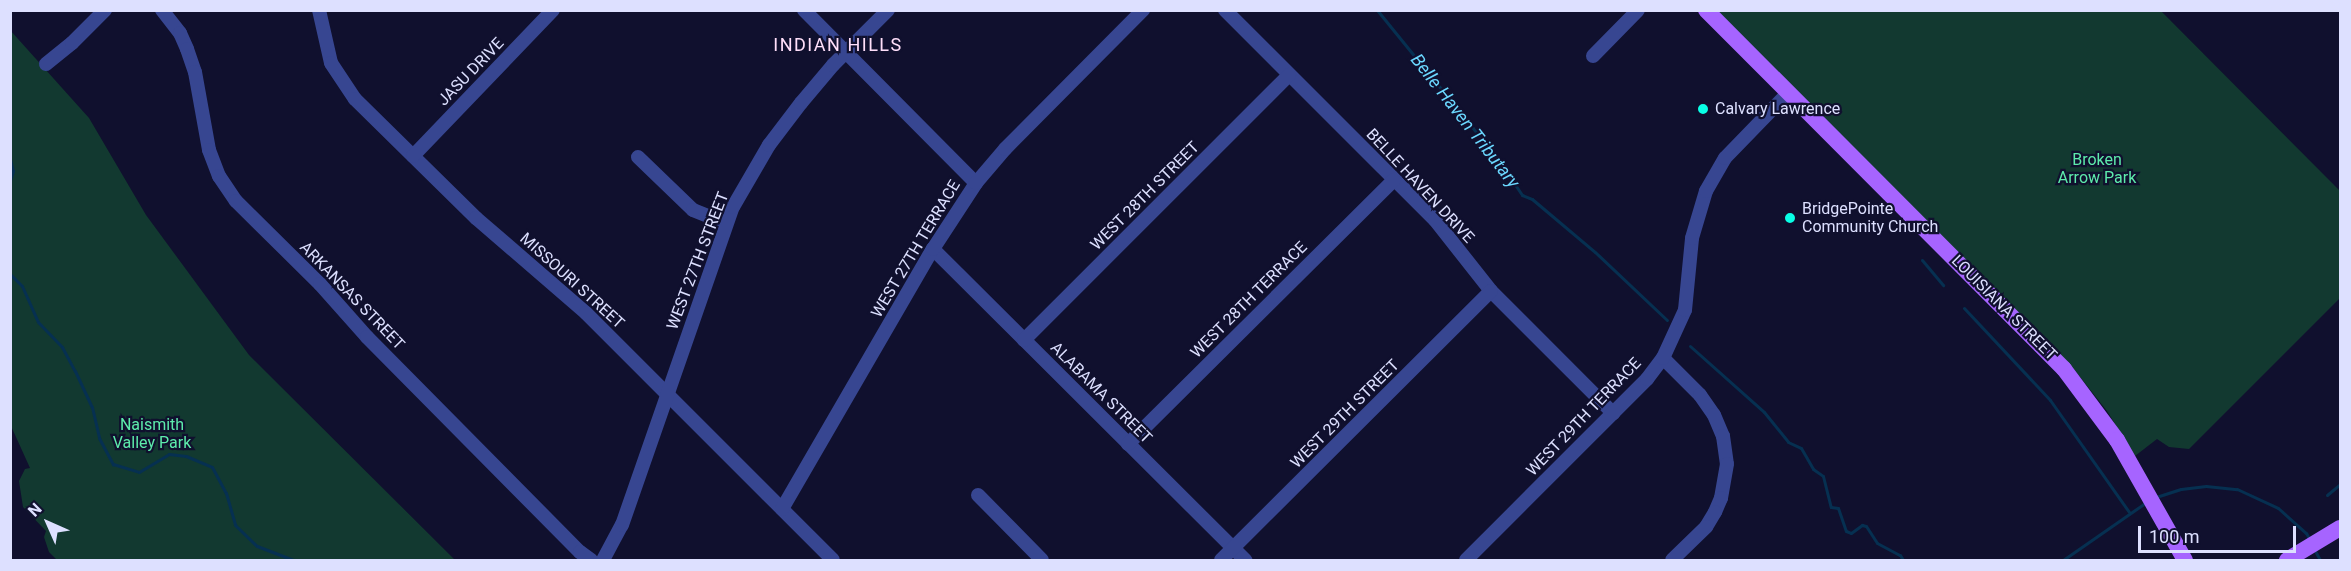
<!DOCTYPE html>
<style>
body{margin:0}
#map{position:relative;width:2351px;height:571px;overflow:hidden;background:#10102e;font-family:Roboto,sans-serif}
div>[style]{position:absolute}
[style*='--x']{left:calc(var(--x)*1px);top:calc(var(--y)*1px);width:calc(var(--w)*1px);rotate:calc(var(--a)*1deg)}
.green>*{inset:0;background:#123930}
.stream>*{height:3px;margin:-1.5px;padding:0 1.5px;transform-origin:1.5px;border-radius:1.5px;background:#063051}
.minor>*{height:14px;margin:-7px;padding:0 7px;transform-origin:7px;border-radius:7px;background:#374691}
.major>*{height:16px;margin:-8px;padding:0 8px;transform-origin:8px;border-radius:8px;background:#a664ff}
.dots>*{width:16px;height:16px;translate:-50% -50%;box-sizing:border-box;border:3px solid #10102e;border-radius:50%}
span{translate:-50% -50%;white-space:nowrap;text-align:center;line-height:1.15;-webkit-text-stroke:4.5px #10102e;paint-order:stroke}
.street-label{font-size:16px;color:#dde0ff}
.poi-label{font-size:16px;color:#dde0ff}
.left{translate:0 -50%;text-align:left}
.park-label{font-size:16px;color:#5debab}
.neighbourhood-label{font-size:18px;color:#ffdffa;letter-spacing:1.5px}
.water-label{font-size:18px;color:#6bd8ff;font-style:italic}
.frame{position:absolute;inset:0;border:12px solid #dde0ff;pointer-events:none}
.north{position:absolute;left:18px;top:493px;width:60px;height:60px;-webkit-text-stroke:4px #10102e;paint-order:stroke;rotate:315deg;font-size:16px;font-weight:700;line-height:24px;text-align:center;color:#dde0ff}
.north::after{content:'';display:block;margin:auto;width:21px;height:27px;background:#dde0ff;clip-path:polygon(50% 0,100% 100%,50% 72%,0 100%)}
.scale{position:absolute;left:2138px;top:526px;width:158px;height:27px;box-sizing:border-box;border:3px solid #dde0ff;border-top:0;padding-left:8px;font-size:18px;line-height:21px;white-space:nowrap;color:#dde0ff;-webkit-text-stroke:4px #10102e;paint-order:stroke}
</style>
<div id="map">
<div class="green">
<div style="clip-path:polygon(1716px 11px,2161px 11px,2340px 191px,2340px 298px,2189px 449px,2169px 447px,2157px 439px,2135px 456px,2107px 411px,2073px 368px)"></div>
<div style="clip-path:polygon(10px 30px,89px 118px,146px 215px,249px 355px,455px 560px,57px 560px,49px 552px,44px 537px,46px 531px,23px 507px,19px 481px,25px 469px,30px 468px,11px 426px)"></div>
</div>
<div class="stream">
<div style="--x:1377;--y:10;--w:192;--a:50.9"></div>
<div style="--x:1498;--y:159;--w:43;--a:56.3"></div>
<div style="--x:1522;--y:195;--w:11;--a:22"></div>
<div style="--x:1532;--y:199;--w:82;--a:40.1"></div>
<div style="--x:1595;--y:252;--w:99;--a:43.4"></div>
<div style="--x:10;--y:159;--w:12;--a:76"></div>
<div style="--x:13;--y:171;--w:9;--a:108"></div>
<div style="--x:1922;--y:260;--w:33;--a:50"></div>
<div style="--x:10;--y:274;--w:17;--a:45"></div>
<div style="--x:22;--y:286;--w:39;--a:66"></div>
<div style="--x:38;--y:322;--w:35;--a:46"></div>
<div style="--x:62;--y:347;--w:27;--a:62"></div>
<div style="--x:75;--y:371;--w:40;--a:65"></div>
<div style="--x:92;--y:407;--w:32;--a:77"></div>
<div style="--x:99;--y:438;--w:30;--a:62"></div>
<div style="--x:113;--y:464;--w:27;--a:17"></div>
<div style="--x:139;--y:472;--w:35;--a:-31"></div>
<div style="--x:169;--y:454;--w:17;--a:7"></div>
<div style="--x:186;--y:456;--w:28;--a:23"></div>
<div style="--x:212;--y:467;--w:30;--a:62"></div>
<div style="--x:226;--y:493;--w:33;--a:74"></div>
<div style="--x:235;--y:525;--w:30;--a:44"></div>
<div style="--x:257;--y:546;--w:39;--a:21"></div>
<div style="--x:1964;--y:308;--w:126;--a:46.9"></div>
<div style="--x:2050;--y:400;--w:137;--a:54.8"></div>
<div style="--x:1690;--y:346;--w:99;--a:41.7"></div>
<div style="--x:1764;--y:412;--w:38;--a:51"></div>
<div style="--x:1788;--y:442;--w:14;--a:25"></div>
<div style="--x:1801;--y:448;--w:24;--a:60"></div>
<div style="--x:1813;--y:469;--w:12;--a:35"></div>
<div style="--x:1823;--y:476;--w:32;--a:76"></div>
<div style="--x:1831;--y:507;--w:7;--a:8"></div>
<div style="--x:1838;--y:508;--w:24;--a:71"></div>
<div style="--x:1846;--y:531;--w:5;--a:22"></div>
<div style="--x:1851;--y:533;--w:14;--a:-36"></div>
<div style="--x:1862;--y:525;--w:4;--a:14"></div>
<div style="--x:1866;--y:526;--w:20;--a:57"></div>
<div style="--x:1877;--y:543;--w:26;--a:28"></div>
<div style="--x:1900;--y:555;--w:6;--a:59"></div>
<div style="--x:2327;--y:495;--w:17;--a:-40"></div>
<div style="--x:2156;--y:497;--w:26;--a:-18"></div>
<div style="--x:2181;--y:489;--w:25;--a:-7"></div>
<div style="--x:2206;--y:486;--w:31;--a:6"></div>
<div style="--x:2237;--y:489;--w:45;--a:24.9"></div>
<div style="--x:2278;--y:508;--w:38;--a:42"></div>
<div style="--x:2306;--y:533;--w:8;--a:60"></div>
<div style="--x:2314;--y:549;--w:13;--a:61"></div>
<div style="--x:2063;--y:560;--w:100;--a:-34.8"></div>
</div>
<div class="minor">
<div style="--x:162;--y:10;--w:29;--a:52"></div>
<div style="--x:180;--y:33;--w:17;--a:66"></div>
<div style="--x:187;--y:49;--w:24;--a:71"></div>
<div style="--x:195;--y:72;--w:79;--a:79.8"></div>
<div style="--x:209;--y:150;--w:28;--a:69"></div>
<div style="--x:219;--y:176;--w:30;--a:56"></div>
<div style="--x:236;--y:201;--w:118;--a:44.7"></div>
<div style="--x:320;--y:284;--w:71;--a:48.4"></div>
<div style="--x:367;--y:337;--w:303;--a:45.3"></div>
<div style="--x:580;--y:552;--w:14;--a:36"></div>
<div style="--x:319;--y:10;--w:54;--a:77.2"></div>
<div style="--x:331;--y:63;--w:43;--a:56.3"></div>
<div style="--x:355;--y:99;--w:170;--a:44.5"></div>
<div style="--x:476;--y:218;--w:145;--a:40.8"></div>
<div style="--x:586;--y:313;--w:349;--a:45"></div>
<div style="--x:804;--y:10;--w:244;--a:45.2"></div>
<div style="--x:1225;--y:10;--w:297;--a:45"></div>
<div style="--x:1435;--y:220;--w:90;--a:51.7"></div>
<div style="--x:1491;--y:291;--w:173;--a:45"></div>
<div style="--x:1593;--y:56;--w:64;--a:-45.6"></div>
<div style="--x:46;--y:64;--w:33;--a:-39"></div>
<div style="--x:72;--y:43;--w:47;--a:-45"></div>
<div style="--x:413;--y:156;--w:202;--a:-46.2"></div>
<div style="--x:638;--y:157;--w:76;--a:43.9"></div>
<div style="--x:693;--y:210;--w:35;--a:22"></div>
<div style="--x:933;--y:249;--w:441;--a:44.9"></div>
<div style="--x:1024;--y:340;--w:375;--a:-45"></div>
<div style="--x:1663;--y:358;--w:52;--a:45"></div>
<div style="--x:1700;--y:395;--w:24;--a:55"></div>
<div style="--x:1714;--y:415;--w:23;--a:67"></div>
<div style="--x:1723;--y:436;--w:28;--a:82"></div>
<div style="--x:1727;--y:464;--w:35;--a:100"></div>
<div style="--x:1721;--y:498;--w:15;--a:113"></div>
<div style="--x:1715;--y:512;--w:17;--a:121"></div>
<div style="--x:1706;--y:527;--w:47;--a:135.9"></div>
<div style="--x:1128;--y:444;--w:375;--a:-44.8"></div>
<div style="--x:978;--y:495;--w:91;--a:45.4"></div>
<div style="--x:782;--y:509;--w:301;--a:-59.9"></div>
<div style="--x:933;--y:249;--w:79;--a:-56.9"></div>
<div style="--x:976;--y:183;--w:45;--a:-49.5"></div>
<div style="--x:1005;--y:149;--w:196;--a:-45.2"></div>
<div style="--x:603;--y:560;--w:40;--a:-62"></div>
<div style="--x:622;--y:525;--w:337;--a:-70.8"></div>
<div style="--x:733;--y:207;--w:72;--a:-59.9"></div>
<div style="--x:769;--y:145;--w:53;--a:-52.7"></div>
<div style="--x:801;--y:103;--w:50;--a:-49.9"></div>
<div style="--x:833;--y:65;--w:78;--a:-45"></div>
<div style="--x:1221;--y:560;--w:381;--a:-44.9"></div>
<div style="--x:1466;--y:560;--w:256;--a:-45"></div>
<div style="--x:1647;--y:379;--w:26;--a:-53"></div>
<div style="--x:1663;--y:358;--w:53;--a:-65.4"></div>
<div style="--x:1685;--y:310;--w:72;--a:-84.4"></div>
<div style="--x:1692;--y:238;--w:49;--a:-73.4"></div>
<div style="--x:1706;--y:191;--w:38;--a:-60"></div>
<div style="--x:1725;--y:158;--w:91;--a:-45.9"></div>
</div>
<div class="major">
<div style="--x:1706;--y:10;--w:507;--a:45.08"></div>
<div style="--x:2064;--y:369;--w:89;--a:53.3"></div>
<div style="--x:2117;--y:440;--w:138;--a:60.5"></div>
<div style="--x:2287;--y:560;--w:62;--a:-31.1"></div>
</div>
<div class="dots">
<div style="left:1703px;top:109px;background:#09ffe6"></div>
<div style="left:1790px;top:218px;background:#09ffe6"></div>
</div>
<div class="street-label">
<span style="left:471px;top:72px;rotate:-46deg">JASU DRIVE</span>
<span style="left:1420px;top:186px;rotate:47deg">BELLE HAVEN DRIVE</span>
<span style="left:1145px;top:196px;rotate:-45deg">WEST 28TH STREET</span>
<span style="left:916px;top:249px;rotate:-59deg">WEST 27TH TERRACE</span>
<span style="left:698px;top:261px;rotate:-69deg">WEST 27TH STREET</span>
<span style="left:572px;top:281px;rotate:42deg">MISSOURI STREET</span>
<span style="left:352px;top:296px;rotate:46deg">ARKANSAS STREET</span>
<span style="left:1249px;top:300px;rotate:-45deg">WEST 28TH TERRACE</span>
<span style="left:2004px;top:308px;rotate:45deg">LOUISIANA STREET</span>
<span style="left:1101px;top:393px;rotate:45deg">ALABAMA STREET</span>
<span style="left:1345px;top:414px;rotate:-45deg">WEST 29TH STREET</span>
<span style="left:1584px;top:417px;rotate:-46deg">WEST 29TH TERRACE</span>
</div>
<div class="poi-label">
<span class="left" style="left:1715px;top:109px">Calvary Lawrence</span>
<span class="left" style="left:1802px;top:218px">BridgePointe<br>Community Church</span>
</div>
<div class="park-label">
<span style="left:2097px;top:169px">Broken<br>Arrow Park</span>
<span style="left:152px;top:434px">Naismith<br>Valley Park</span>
</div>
<div class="neighbourhood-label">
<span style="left:838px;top:45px">INDIAN HILLS</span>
</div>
<div class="water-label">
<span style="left:1465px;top:121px;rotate:52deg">Belle Haven Tributary</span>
</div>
<div class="frame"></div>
<div class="north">N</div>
<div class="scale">100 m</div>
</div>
